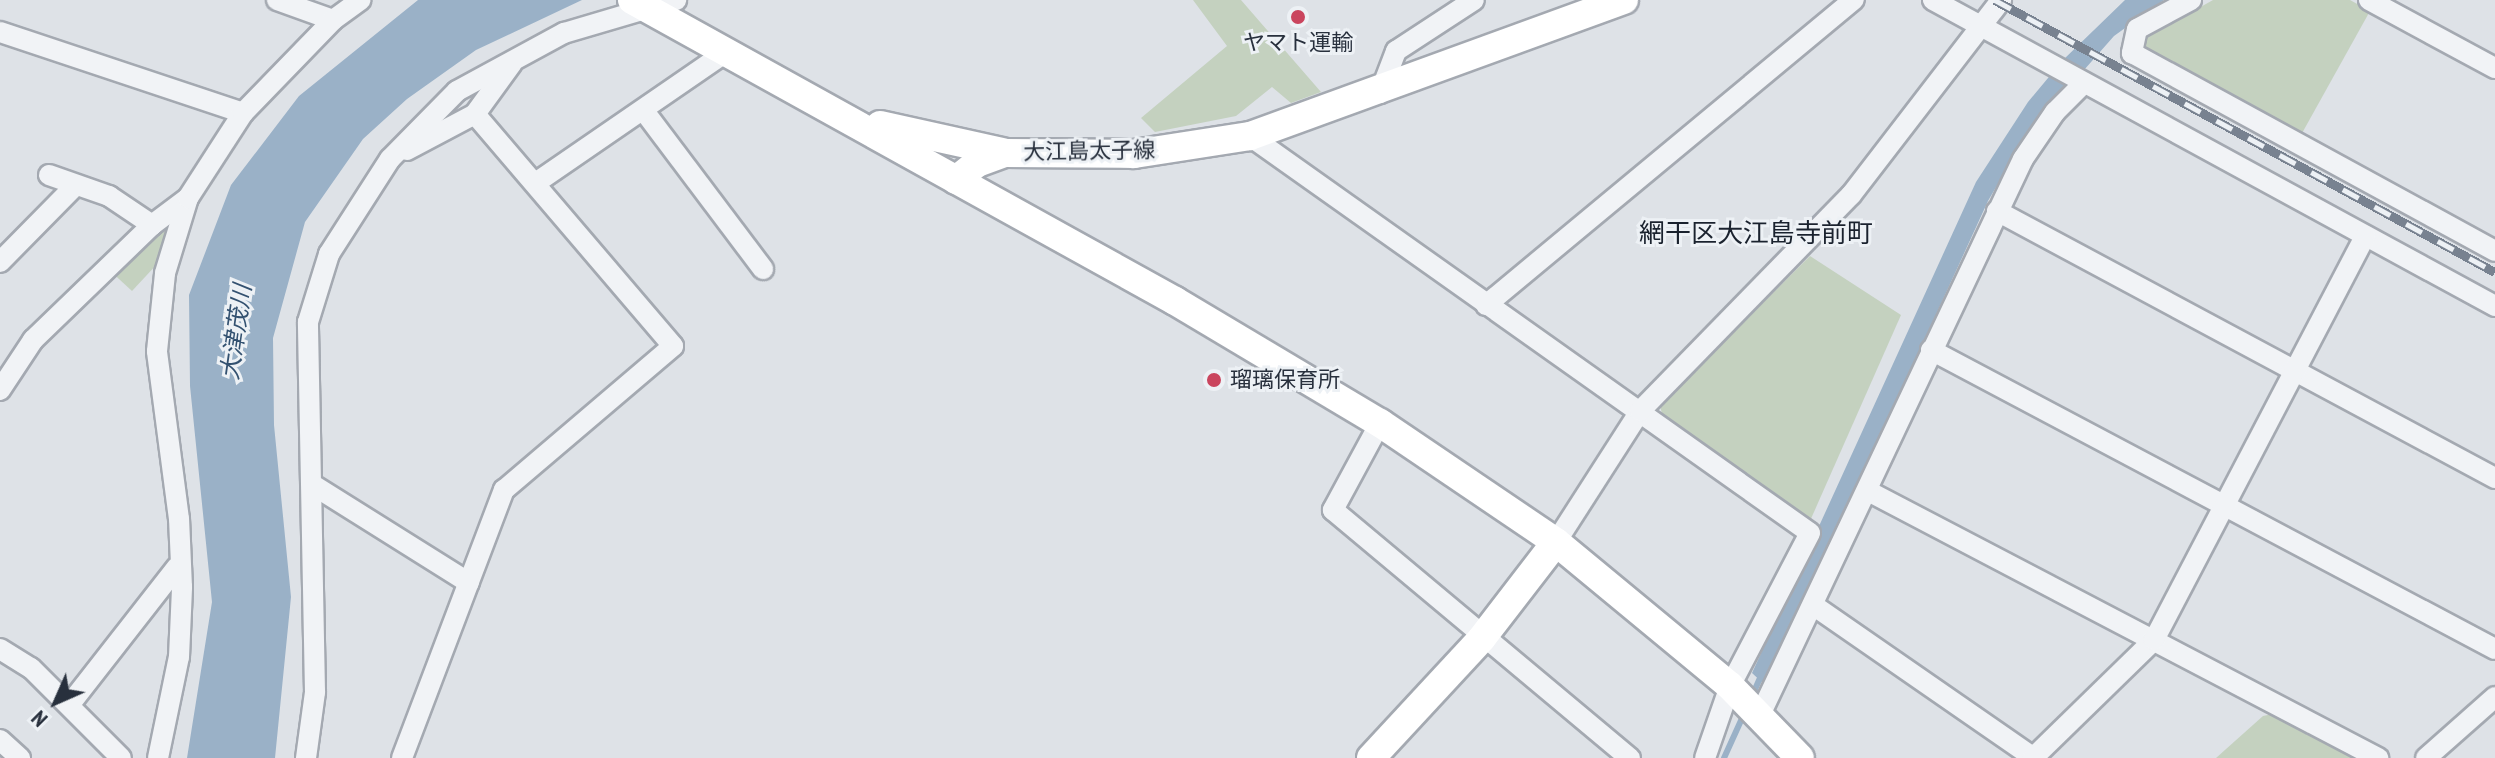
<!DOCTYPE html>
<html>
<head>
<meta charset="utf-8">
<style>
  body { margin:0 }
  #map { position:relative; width:2495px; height:758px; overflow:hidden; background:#dee2e7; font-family:"PT Sans Narrow","Noto Sans JP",sans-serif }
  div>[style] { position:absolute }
  .green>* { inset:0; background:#c4d1bf }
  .water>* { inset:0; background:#9ab1c7 }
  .stream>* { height:6px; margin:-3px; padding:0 3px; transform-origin:3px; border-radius:3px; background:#9ab1c7 }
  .roads { filter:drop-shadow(2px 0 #a4a9b1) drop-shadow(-2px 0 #a4a9b1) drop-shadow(0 2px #a4a9b1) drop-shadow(0 -2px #a4a9b1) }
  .street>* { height:20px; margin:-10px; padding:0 10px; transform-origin:10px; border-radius:10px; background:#f1f3f6 }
  .secondary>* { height:28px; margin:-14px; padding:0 14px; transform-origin:14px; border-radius:14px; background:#fff }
  .rail>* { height:9px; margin-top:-4.5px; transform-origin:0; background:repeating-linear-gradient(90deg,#edf1f5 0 18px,#788290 0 36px); box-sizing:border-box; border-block:2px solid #788290 }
  .dots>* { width:22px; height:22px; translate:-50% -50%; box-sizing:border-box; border:4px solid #edf1f5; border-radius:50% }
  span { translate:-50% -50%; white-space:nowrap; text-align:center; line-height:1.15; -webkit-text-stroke:6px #edf1f5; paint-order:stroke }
  .poi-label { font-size:22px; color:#28303d }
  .left { translate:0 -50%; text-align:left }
  .street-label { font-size:22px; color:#28303d }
  .water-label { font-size:24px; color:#335170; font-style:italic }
  .quarter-label { font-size:26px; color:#1a222e }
  .north { position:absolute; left:16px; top:662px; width:80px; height:80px; -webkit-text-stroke:6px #edf1f5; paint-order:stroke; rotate:225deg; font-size:22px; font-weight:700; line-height:32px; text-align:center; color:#28303d }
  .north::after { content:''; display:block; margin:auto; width:28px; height:36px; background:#28303d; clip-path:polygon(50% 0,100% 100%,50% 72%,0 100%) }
</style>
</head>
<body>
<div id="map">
  <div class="green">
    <i style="clip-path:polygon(1193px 0,1241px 0,1321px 92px,1291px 103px,1272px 87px,1236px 116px,1155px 132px,1141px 118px,1227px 46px)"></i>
    <i style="clip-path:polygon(2213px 0,2350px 0,2370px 11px,2301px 135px,2145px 51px,2146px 38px)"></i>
    <i style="clip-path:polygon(188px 198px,173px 247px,132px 291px,107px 268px)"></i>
    <i style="clip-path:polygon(1810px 256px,1901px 315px,1810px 521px,1663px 419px,1660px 405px)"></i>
    <i style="clip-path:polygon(2277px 713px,2362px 758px,2216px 758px,2263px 716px)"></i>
  </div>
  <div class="water">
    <i style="clip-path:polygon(418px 0,582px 0,476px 50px,407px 99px,363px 139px,305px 222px,273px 338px,274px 425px,291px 597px,275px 758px,187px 758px,212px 602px,190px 386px,189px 295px,231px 185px,299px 96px)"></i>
    <i style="clip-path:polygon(2125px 0,2164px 0,2114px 36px,2084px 70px,2014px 156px,1988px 201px,1766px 686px,1752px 673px,1976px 182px,2028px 102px,2063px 60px)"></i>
  </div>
  <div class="stream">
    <i style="left:1752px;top:696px;width:24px;rotate:-66deg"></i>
    <i style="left:1724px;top:758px;width:48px;rotate:-65.6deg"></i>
  </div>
  <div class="roads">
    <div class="street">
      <i style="left:277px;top:0;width:59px;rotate:19.7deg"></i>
      <i style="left:1933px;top:0;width:640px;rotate:28.57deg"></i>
      <i style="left:2191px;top:0;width:61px;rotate:151.8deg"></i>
      <i style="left:2137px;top:29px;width:25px;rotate:102deg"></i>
      <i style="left:2132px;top:53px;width:413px;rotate:28.6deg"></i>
      <i style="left:2369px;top:0;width:143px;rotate:28.4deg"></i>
      <i style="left:0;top:32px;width:256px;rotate:18.4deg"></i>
      <i style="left:1380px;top:93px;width:45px;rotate:-69.1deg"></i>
      <i style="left:1396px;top:51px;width:93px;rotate:-33.2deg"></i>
      <i style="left:644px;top:111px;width:198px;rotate:53deg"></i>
      <i style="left:1250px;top:136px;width:686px;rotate:35.33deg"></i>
      <i style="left:1810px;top:533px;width:173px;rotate:117.6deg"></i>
      <i style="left:1730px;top:686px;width:76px;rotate:109.1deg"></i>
      <i style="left:407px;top:150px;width:77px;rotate:-27.9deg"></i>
      <i style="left:475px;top:114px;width:63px;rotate:-54deg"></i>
      <i style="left:49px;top:175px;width:64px;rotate:19.3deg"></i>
      <i style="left:109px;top:196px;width:52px;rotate:34deg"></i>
      <i style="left:537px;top:182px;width:229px;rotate:-34.5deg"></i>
      <i style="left:1997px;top:211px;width:565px;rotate:28.2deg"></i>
      <i style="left:0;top:262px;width:108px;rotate:-45.4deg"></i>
      <i style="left:1486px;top:305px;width:478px;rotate:-39.7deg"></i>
      <i style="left:1931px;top:350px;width:638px;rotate:27.93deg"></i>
      <i style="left:0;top:390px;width:60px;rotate:-56.6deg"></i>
      <i style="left:33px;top:340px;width:165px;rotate:-44deg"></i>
      <i style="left:152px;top:225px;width:45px;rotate:-36.9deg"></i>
      <i style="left:1380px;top:423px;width:99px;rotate:118.4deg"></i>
      <i style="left:1333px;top:510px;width:387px;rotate:39.9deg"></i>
      <i style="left:313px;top:485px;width:184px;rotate:32.1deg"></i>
      <i style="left:1868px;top:491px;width:576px;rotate:27.63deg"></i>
      <i style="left:1556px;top:542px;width:156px;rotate:-57.3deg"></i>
      <i style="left:1640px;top:411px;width:302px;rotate:-45.7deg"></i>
      <i style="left:1851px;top:195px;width:246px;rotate:-52.4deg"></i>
      <i style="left:1813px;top:605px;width:269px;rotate:34.7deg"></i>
      <i style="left:0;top:649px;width:36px;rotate:32deg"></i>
      <i style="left:31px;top:668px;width:127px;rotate:45deg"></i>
      <i style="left:70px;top:704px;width:174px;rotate:-52deg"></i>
      <i style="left:1759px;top:717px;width:617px;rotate:-64.68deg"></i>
      <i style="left:2023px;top:159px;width:57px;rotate:-55.8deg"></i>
      <i style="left:2055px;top:112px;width:41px;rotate:-45deg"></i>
      <i style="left:0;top:740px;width:27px;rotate:42deg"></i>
      <i style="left:158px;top:758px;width:103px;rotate:-78.3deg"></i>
      <i style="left:179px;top:657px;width:70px;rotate:-87.5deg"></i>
      <i style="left:182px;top:587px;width:68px;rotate:-92.5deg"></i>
      <i style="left:179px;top:519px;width:169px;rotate:-97.5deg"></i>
      <i style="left:157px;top:351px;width:78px;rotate:-84.1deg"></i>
      <i style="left:165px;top:273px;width:78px;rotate:-73deg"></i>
      <i style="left:188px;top:198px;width:101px;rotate:-57.1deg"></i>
      <i style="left:243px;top:113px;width:129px;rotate:-45.9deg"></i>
      <i style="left:333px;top:20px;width:34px;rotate:-36deg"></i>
      <i style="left:306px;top:758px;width:67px;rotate:-82.2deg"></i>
      <i style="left:315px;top:692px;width:370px;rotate:-91.1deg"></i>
      <i style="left:308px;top:322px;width:71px;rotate:-72.8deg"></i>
      <i style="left:329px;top:254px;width:113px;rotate:-57.3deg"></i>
      <i style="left:390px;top:159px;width:95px;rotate:-45.4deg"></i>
      <i style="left:457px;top:91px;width:122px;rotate:-28.5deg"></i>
      <i style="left:564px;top:33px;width:117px;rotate:-16.4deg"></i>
      <i style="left:402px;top:758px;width:287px;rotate:-69.2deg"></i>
      <i style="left:504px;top:490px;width:222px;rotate:-40.4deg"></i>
      <i style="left:673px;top:346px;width:305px;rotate:-130.5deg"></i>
      <i style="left:2033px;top:758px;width:169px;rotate:-44.3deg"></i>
      <i style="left:2154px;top:640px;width:456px;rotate:-62.4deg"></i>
      <i style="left:2426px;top:758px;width:92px;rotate:-41.5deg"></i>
    </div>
    <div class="secondary">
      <i style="left:632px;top:0;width:621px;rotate:29deg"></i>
      <i style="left:1175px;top:301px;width:239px;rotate:30.8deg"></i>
      <i style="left:1380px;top:423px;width:212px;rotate:34.1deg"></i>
      <i style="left:1556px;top:542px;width:226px;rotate:39.6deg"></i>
      <i style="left:1730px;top:686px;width:100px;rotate:45.8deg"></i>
      <i style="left:880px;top:125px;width:126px;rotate:12.4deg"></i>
      <i style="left:956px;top:180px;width:27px;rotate:-39deg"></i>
      <i style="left:977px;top:163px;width:29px;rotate:-20deg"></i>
      <i style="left:1004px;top:153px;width:130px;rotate:0.4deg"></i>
      <i style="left:1134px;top:154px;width:117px;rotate:-8.8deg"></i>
      <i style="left:1250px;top:136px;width:398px;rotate:-20deg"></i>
      <i style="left:1371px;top:758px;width:163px;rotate:-47.2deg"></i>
      <i style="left:1482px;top:638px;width:121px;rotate:-52.4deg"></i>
    </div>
  </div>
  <div class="rail">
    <i style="left:1995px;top:0;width:569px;rotate:28.55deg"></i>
  </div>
  <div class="dots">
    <i style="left:1298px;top:17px;background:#ca455e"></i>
    <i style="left:1214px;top:380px;background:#ca455e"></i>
  </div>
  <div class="poi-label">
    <span style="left:1298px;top:43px">ヤマト運輸</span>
    <span class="left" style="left:1230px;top:380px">瑠璃保育所</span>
  </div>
  <div class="street-label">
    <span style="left:1089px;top:151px;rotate:-1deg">大江島太子線</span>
  </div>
  <div class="water-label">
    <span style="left:236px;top:332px;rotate:-82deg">大津茂川</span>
  </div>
  <div class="quarter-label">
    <span style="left:1756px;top:233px">網干区大江島寺前町</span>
  </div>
  <div class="north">N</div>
</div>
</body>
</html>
